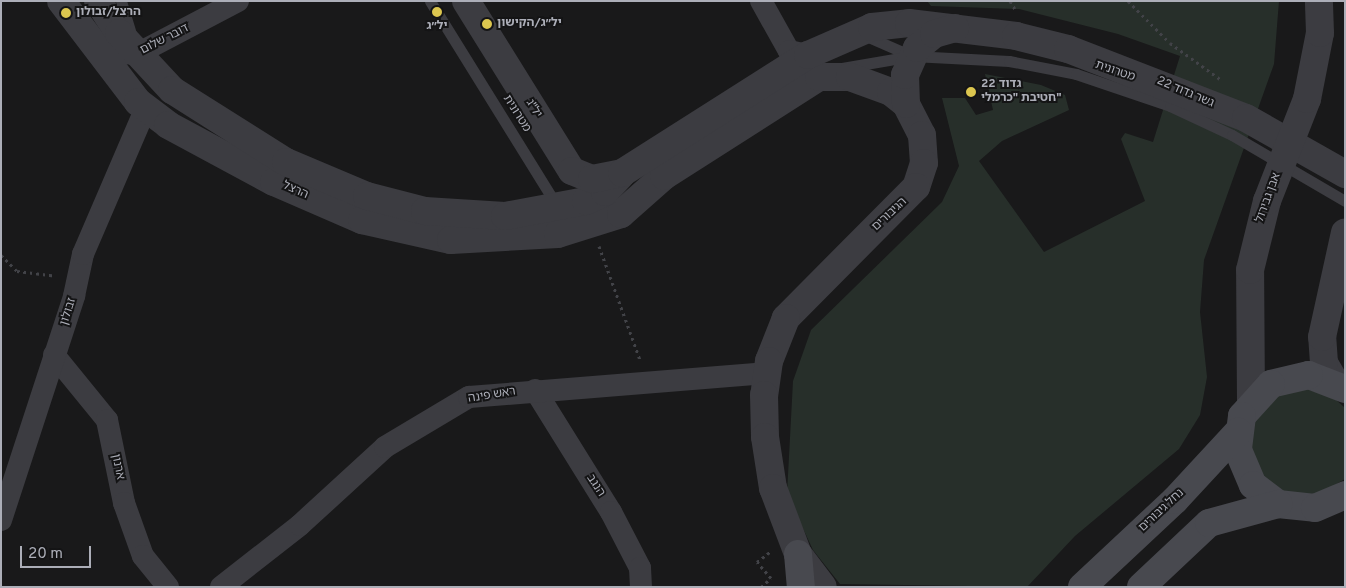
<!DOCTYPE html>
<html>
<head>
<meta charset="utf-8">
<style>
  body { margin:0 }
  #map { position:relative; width:1346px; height:588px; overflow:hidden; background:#19191a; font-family:Overpass,"Noto Sans Hebrew",sans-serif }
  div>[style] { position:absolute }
  .green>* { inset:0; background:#272f2a }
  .path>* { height:3px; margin-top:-1.5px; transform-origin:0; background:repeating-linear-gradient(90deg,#424348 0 2.5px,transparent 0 6.5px) }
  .service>* { height:11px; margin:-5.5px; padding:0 5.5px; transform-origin:5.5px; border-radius:5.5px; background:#3c3c41 }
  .minor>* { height:22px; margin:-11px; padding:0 11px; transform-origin:11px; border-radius:11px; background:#3c3c41 }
  .tertiary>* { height:28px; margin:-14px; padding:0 14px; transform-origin:14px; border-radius:14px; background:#3c3c41 }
  .secondary>* { height:28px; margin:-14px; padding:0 14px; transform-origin:14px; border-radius:14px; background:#48494f }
  .dots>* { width:14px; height:14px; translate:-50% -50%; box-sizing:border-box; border:2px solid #141415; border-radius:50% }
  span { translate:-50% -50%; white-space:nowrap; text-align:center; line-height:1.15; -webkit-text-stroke:4px #141415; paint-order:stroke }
  .poi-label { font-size:12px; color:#acaeb8; font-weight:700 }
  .left { translate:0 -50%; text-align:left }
  .street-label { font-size:12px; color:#acaeb8 }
  .frame { position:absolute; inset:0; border:2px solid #acaeb8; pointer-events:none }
  .scale { position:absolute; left:20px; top:546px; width:71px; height:22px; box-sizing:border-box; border:2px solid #acaeb8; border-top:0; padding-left:6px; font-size:15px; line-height:18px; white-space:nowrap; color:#acaeb8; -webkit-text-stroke:4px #141415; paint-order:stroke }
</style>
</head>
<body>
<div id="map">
  <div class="green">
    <i style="clip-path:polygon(927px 1px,1279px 1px,1274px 64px,1204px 260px,1200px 312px,1207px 377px,1200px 415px,1179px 449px,1075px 536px,1027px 587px,840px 584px,813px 550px,787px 494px,793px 381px,811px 330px,942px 202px,959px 166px,942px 98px,965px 98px,976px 115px,993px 110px,985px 74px,1041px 85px,1065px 95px,1069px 110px,1002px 141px,979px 161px,1044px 252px,1145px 201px,1121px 139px,1125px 133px,1153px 142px,1180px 56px,1118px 34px,1019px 9px,931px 6px)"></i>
    <i style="clip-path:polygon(1306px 389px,1333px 397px,1345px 408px,1345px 479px,1314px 497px,1275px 490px,1252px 463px,1251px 428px,1263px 407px,1282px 393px)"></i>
  </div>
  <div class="path">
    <i style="left:1010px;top:1px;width:9px;rotate:58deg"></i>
    <i style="left:1128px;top:1px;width:59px;rotate:45deg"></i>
    <i style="left:1170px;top:43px;width:62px;rotate:35.8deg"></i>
    <i style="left:599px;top:246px;width:121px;rotate:70.2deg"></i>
    <i style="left:1px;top:255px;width:23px;rotate:45deg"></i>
    <i style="left:17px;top:271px;width:39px;rotate:7deg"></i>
    <i style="left:761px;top:587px;width:13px;rotate:-42deg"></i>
    <i style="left:771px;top:578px;width:21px;rotate:-131deg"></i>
    <i style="left:757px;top:562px;width:18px;rotate:-38deg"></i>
  </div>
  <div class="service">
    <i style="left:121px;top:1px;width:34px;rotate:73deg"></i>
    <i style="left:430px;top:1px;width:241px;rotate:58.2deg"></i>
    <i style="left:866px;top:36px;width:50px;rotate:23.5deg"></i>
    <i style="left:842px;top:68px;width:71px;rotate:-9.7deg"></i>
    <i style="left:912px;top:56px;width:97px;rotate:3deg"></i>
    <i style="left:1009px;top:61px;width:68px;rotate:11deg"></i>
    <i style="left:1076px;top:74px;width:99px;rotate:18.8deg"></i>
    <i style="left:1170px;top:106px;width:68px;rotate:25.1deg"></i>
    <i style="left:1232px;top:135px;width:131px;rotate:30.3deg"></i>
  </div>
  <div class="minor">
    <i style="left:761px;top:1px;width:57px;rotate:60.8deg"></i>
    <i style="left:789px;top:51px;width:19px;rotate:12deg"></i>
    <i style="left:122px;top:53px;width:15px;rotate:4deg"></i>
    <i style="left:137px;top:54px;width:114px;rotate:-27.7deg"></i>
    <i style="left:54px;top:355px;width:84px;rotate:50.8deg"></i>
    <i style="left:107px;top:420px;width:85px;rotate:78.4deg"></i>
    <i style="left:124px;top:503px;width:56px;rotate:70.3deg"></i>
    <i style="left:143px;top:556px;width:40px;rotate:51deg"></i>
    <i style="left:535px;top:390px;width:144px;rotate:58.1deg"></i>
    <i style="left:611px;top:512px;width:63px;rotate:62.6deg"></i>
    <i style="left:640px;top:568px;width:19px;rotate:87deg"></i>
    <i style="left:1px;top:520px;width:236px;rotate:-71.9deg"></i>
    <i style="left:74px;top:296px;width:43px;rotate:-77.9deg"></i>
    <i style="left:83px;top:254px;width:159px;rotate:-66.7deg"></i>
    <i style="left:221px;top:587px;width:100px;rotate:-38.1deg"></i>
    <i style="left:300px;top:525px;width:115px;rotate:-42.5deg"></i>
    <i style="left:385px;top:447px;width:98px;rotate:-30.8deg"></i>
    <i style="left:469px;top:397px;width:300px;rotate:-4.6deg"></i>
  </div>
  <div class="tertiary">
    <i style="left:61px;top:1px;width:127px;rotate:52.7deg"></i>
    <i style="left:138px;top:102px;width:38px;rotate:37deg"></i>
    <i style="left:168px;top:125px;width:120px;rotate:28.3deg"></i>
    <i style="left:274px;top:182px;width:96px;rotate:23.4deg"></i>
    <i style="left:362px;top:220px;width:91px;rotate:12.7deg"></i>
    <i style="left:451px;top:240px;width:107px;rotate:-3.2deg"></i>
    <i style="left:558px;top:234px;width:66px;rotate:-17.6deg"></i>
    <i style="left:621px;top:214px;width:57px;rotate:-41.5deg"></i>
    <i style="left:664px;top:176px;width:184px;rotate:-32.6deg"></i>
    <i style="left:819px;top:77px;width:31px"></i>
    <i style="left:850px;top:77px;width:44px;rotate:20.1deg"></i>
    <i style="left:891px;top:92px;width:19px;rotate:39deg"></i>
    <i style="left:906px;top:104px;width:35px;rotate:63deg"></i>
    <i style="left:922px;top:135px;width:28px;rotate:86deg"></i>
    <i style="left:924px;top:163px;width:25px;rotate:108deg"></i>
    <i style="left:916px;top:187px;width:185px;rotate:134.8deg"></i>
    <i style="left:786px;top:318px;width:46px;rotate:111.6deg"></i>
    <i style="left:769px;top:361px;width:34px;rotate:98deg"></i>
    <i style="left:764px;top:395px;width:42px;rotate:88.6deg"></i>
    <i style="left:765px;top:437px;width:52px;rotate:81.1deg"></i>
    <i style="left:773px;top:488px;width:71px;rotate:69.3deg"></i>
    <i style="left:798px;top:554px;width:41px;rotate:52.9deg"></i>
    <i style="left:98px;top:1px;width:38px;rotate:57deg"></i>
    <i style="left:119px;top:33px;width:78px;rotate:47.1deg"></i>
    <i style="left:172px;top:90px;width:135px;rotate:32.3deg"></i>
    <i style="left:286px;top:162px;width:88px;rotate:22.8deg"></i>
    <i style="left:367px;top:196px;width:60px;rotate:14.5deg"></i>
    <i style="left:425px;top:211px;width:80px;rotate:3.6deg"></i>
    <i style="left:505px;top:216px;width:82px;rotate:-10.5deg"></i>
    <i style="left:586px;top:201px;width:21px;rotate:-25deg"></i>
    <i style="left:605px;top:192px;width:22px;rotate:-47deg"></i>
    <i style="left:466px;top:1px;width:200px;rotate:58.1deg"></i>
    <i style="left:572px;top:171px;width:22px;rotate:22deg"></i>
    <i style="left:592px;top:179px;width:31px;rotate:-11deg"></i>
    <i style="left:622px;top:173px;width:220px;rotate:-32.4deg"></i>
    <i style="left:808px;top:55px;width:70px;rotate:-23.6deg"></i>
    <i style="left:872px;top:27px;width:37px;rotate:-6deg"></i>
    <i style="left:909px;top:23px;width:108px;rotate:6.9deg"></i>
    <i style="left:1016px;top:36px;width:54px;rotate:14deg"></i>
    <i style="left:1068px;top:49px;width:191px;rotate:21.2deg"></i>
    <i style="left:1246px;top:118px;width:114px;rotate:29.5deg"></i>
    <i style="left:906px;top:104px;width:29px;rotate:-92deg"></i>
    <i style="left:905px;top:75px;width:30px;rotate:-66deg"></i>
    <i style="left:917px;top:48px;width:22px;rotate:-39deg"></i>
    <i style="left:934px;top:34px;width:22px;rotate:-16deg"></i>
    <i style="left:1335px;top:382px;width:22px;rotate:-120deg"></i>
    <i style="left:1324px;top:363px;width:26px;rotate:-94deg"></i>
    <i style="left:1322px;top:337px;width:107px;rotate:-77.6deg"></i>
    <i style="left:1251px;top:401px;width:131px;rotate:-90.4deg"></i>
    <i style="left:1250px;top:270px;width:71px;rotate:-76.2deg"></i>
    <i style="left:1267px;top:201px;width:110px;rotate:-68.6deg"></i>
    <i style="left:1307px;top:99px;width:67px;rotate:-78.9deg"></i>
    <i style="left:1320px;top:33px;width:32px;rotate:-92deg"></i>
  </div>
  <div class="secondary">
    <i style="left:1345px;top:389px;width:39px;rotate:-159deg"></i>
    <i style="left:1309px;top:375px;width:39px;rotate:167deg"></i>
    <i style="left:1271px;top:384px;width:43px;rotate:132.2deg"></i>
    <i style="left:1242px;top:416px;width:34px;rotate:97deg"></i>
    <i style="left:1238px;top:450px;width:38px;rotate:67deg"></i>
    <i style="left:1253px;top:485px;width:31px;rotate:37deg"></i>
    <i style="left:1278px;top:504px;width:37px;rotate:6deg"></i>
    <i style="left:1315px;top:508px;width:33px;rotate:-23deg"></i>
    <i style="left:798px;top:554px;width:33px;rotate:85deg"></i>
    <i style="left:1082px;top:587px;width:127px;rotate:-43.1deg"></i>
    <i style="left:1175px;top:500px;width:93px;rotate:-47.2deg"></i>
    <i style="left:1141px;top:587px;width:93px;rotate:-43.3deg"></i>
    <i style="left:1209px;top:523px;width:72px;rotate:-15.4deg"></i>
  </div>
  <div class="dots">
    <i style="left:437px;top:12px;background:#dcc64f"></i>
    <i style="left:66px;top:13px;background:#dcc64f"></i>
    <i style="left:487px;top:24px;background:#dcc64f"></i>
    <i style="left:971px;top:92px;background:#dcc64f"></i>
  </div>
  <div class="poi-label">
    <span class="left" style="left:76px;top:13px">הרצל/זבולון</span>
    <span class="left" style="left:497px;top:24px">יל״ג/הקישון</span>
    <span style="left:437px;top:27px">יל״ג</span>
    <span class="left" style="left:981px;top:92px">גדוד 22<br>חטיבת "כרמלי"</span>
  </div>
  <div class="street-label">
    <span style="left:165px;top:40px;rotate:-27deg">דובר שלום</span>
    <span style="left:1115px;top:72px;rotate:19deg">מטרונית</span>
    <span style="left:1185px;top:93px;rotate:23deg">גשר גדוד 22</span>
    <span style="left:533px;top:109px;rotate:58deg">יל"ג</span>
    <span style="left:516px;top:114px;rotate:58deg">מטרונית</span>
    <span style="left:295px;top:191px;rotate:24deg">הרצל</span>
    <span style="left:1269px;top:198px;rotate:-70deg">אבן גבירול</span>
    <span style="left:890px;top:215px;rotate:-43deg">הגיבורים</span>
    <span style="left:69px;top:312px;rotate:-72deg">זבולון</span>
    <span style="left:492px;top:396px;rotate:-9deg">ראש פינה</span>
    <span style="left:117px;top:467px;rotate:78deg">ארנון</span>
    <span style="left:595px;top:486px;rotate:57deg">הנגב</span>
    <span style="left:1162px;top:511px;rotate:-43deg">נחל גיבורים</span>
  </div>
  <div class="frame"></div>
  <div class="scale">20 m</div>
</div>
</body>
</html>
